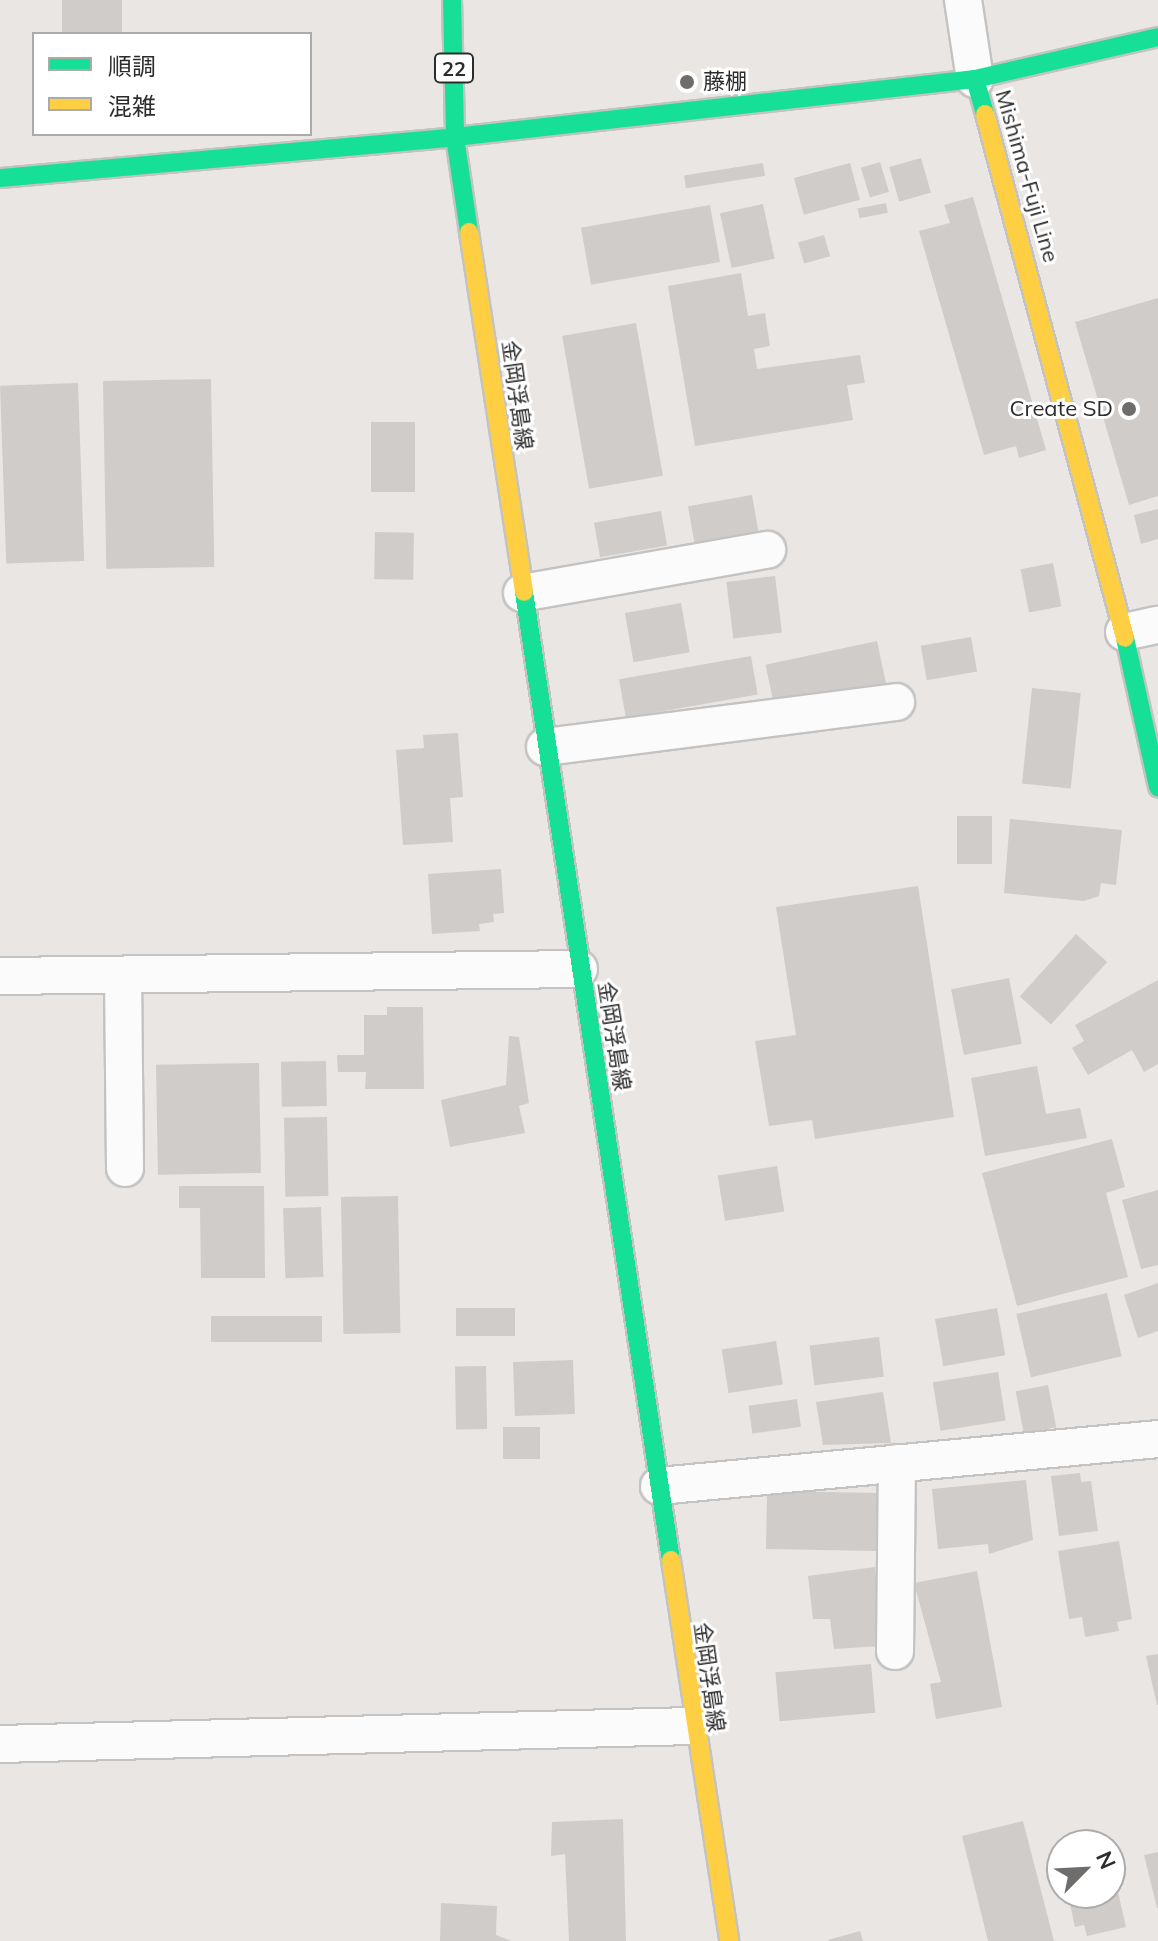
<!DOCTYPE html>
<html>
<head>
<meta charset="utf-8">
<style>
  body { margin:0 }
  #map { position:relative; width:1158px; height:1941px; overflow:hidden; background:#eae6e3; font-family:Mulish,"Noto Sans JP",sans-serif }
  div>[style] { position:absolute }
  .building>* { inset:0; background:#cfccca; transform-origin:0 0 }
  .roads { filter:drop-shadow(2px 0 #c4c3c3) drop-shadow(-2px 0 #c4c3c3) drop-shadow(0 2px #c4c3c3) drop-shadow(0 -2px #c4c3c3) }
  .street>* { height:36px; margin:-18px; padding:0 18px; transform-origin:18px; border-radius:18px; background:#fcfbfb }
  .fast>* { height:18px; margin:-9px; padding:0 9px; transform-origin:9px; border-radius:9px; background:#16e098 }
  .slow>* { height:18px; margin:-9px; padding:0 9px; transform-origin:9px; border-radius:9px; background:#ffcf43 }
  .dots>* { width:22px; height:22px; translate:-50% -50%; box-sizing:border-box; border:4px solid #fff; border-radius:50% }
  span { translate:-50% -50%; white-space:nowrap; text-align:center; line-height:1.15; -webkit-text-stroke:6px #fff; paint-order:stroke }
  .shield-label span { padding:2px 6px; background:#fff; border:2px solid; border-radius:6px; -webkit-text-stroke-width:0 }
  .shield-label { font-size:20px; color:#2c2c2c; font-weight:700 }
  .poi-label { font-size:22px; color:#2c2c2c }
  .left { translate:0 -50%; text-align:left }
  .right { translate:-100% -50%; text-align:right }
  .street-label { font-size:22px; color:#2c2c2c }
  .legend { position:absolute; left:32px; top:32px; width:280px; height:104px; box-sizing:border-box; background:#fff; border:2px solid #ababab; margin:0; padding:10px 14px; list-style:none; font-size:24px; color:#2c2c2c }
  .legend li { display:flex; align-items:center; gap:16px; height:40px }
  .legend b { width:40px; border:2px solid #ababab }
  .north { position:absolute; left:1046px; top:1829px; width:80px; height:80px; box-sizing:border-box; background:#fff; border:2px solid #ababab; border-radius:50%; rotate:66deg; font-size:22px; font-weight:700; line-height:32px; text-align:center; color:#2c2c2c }
  .north::after { content:''; display:block; margin:auto; width:28px; height:36px; background:#6e6d6c; clip-path:polygon(50% 0,100% 100%,50% 72%,0 100%) }
</style>
</head>
<body>
<div id="map">
  <div class="building">
    <i style="left:62px;top:0;width:60px;height:34px"></i>
    <i style="left:921px;top:158px;width:36px;height:33px;rotate:74deg"></i>
    <i style="left:880px;top:162px;width:31px;height:20px;rotate:73deg"></i>
    <i style="left:763px;top:163px;width:13px;height:80px;rotate:81deg"></i>
    <i style="left:850px;top:163px;width:38px;height:58px;rotate:75deg"></i>
    <i style="clip-path:polygon(973px 197px,1046px 450px,1019px 458px,1016px 446px,984px 455px,919px 231px,950px 223px,944px 205px)"></i>
    <i style="left:886px;top:203px;width:10px;height:29px;rotate:79deg"></i>
    <i style="left:763px;top:204px;width:56px;height:44px;rotate:78deg"></i>
    <i style="left:710px;top:205px;width:58px;height:131px;rotate:80deg"></i>
    <i style="left:824px;top:235px;width:22px;height:27px;rotate:74deg"></i>
    <i style="clip-path:polygon(741px 273px,748px 316px,765px 313px,770px 346px,754px 349px,757px 369px,860px 355px,865px 383px,847px 385px,853px 420px,695px 446px,668px 286px)"></i>
    <i style="clip-path:polygon(1158px 298px,1158px 496px,1129px 505px,1075px 322px)"></i>
    <i style="left:636px;top:323px;width:155px;height:75px;rotate:80deg"></i>
    <i style="left:211px;top:379px;width:188px;height:108px;rotate:89deg"></i>
    <i style="left:78px;top:383px;width:178px;height:78px;rotate:88deg"></i>
    <i style="left:371px;top:422px;width:44px;height:70px"></i>
    <i style="left:752px;top:495px;width:42px;height:65px;rotate:80deg"></i>
    <i style="clip-path:polygon(1158px 509px,1158px 539px,1141px 544px,1134px 515px)"></i>
    <i style="left:661px;top:511px;width:35px;height:68px;rotate:80deg"></i>
    <i style="left:375px;top:532px;width:39px;height:47px;rotate:1deg"></i>
    <i style="left:1053px;top:563px;width:44px;height:33px;rotate:79deg"></i>
    <i style="left:775px;top:576px;width:57px;height:49px;rotate:83deg"></i>
    <i style="left:681px;top:603px;width:50px;height:57px;rotate:80deg"></i>
    <i style="left:971px;top:637px;width:35px;height:51px;rotate:80deg"></i>
    <i style="left:877px;top:641px;width:43px;height:114px;rotate:78deg"></i>
    <i style="left:751px;top:656px;width:39px;height:134px;rotate:80deg"></i>
    <i style="left:1032px;top:688px;width:49px;height:96px;rotate:6deg"></i>
    <i style="clip-path:polygon(458px 733px,463px 797px,450px 798px,453px 842px,403px 845px,396px 750px,424px 748px,423px 735px)"></i>
    <i style="left:957px;top:816px;width:35px;height:48px"></i>
    <i style="clip-path:polygon(1010px 819px,1122px 830px,1116px 885px,1101px 883px,1099px 896px,1084px 901px,1004px 893px)"></i>
    <i style="clip-path:polygon(501px 869px,504px 913px,493px 914px,494px 922px,479px 924px,480px 931px,432px 934px,428px 874px)"></i>
    <i style="clip-path:polygon(918px 886px,954px 1117px,815px 1139px,812px 1120px,769px 1126px,755px 1041px,796px 1035px,776px 907px)"></i>
    <i style="left:1076px;top:934px;width:42px;height:84px;rotate:42deg"></i>
    <i style="left:1009px;top:978px;width:67px;height:59px;rotate:79deg"></i>
    <i style="clip-path:polygon(1158px 980px,1158px 1064px,1144px 1072px,1132px 1050px,1088px 1075px,1072px 1048px,1084px 1041px,1075px 1025px)"></i>
    <i style="clip-path:polygon(387px 1007px,423px 1007px,424px 1089px,365px 1089px,366px 1072px,338px 1072px,337px 1055px,364px 1055px,364px 1015px,387px 1015px)"></i>
    <i style="clip-path:polygon(509px 1036px,519px 1037px,529px 1103px,519px 1106px,525px 1133px,450px 1147px,441px 1100px,506px 1085px)"></i>
    <i style="left:326px;top:1061px;width:45px;height:45px;rotate:89deg"></i>
    <i style="left:259px;top:1063px;width:110px;height:103px;rotate:89deg"></i>
    <i style="clip-path:polygon(1037px 1066px,1046px 1114px,1080px 1108px,1087px 1138px,985px 1156px,971px 1078px)"></i>
    <i style="left:327px;top:1117px;width:79px;height:43px;rotate:89deg"></i>
    <i style="clip-path:polygon(1112px 1139px,1125px 1187px,1106px 1193px,1128px 1277px,1017px 1306px,982px 1173px)"></i>
    <i style="left:777px;top:1166px;width:46px;height:60px;rotate:81deg"></i>
    <i style="clip-path:polygon(179px 1186px,264px 1186px,265px 1278px,201px 1278px,200px 1208px,179px 1208px)"></i>
    <i style="clip-path:polygon(1158px 1190px,1158px 1265px,1141px 1269px,1122px 1200px)"></i>
    <i style="left:398px;top:1196px;width:137px;height:57px;rotate:89deg"></i>
    <i style="left:321px;top:1207px;width:70px;height:38px;rotate:88deg"></i>
    <i style="clip-path:polygon(1158px 1283px,1158px 1331px,1138px 1338px,1124px 1295px)"></i>
    <i style="left:1107px;top:1293px;width:65px;height:93px;rotate:77deg"></i>
    <i style="left:456px;top:1308px;width:59px;height:28px"></i>
    <i style="left:997px;top:1308px;width:48px;height:63px;rotate:80deg"></i>
    <i style="left:322px;top:1316px;width:26px;height:111px;rotate:90deg"></i>
    <i style="left:879px;top:1337px;width:40px;height:70px;rotate:83deg"></i>
    <i style="left:776px;top:1341px;width:44px;height:55px;rotate:81deg"></i>
    <i style="left:573px;top:1360px;width:54px;height:60px;rotate:88deg"></i>
    <i style="left:486px;top:1366px;width:63px;height:31px;rotate:89deg"></i>
    <i style="left:998px;top:1372px;width:49px;height:66px;rotate:81deg"></i>
    <i style="left:1048px;top:1385px;width:43px;height:33px;rotate:79deg"></i>
    <i style="clip-path:polygon(883px 1392px,891px 1443px,823px 1445px,816px 1402px)"></i>
    <i style="left:797px;top:1399px;width:28px;height:49px;rotate:82deg"></i>
    <i style="left:540px;top:1427px;width:32px;height:37px;rotate:90deg"></i>
    <i style="clip-path:polygon(1080px 1473px,1081px 1482px,1091px 1481px,1098px 1531px,1059px 1536px,1051px 1476px)"></i>
    <i style="clip-path:polygon(1026px 1480px,1033px 1540px,989px 1554px,988px 1544px,938px 1549px,932px 1489px)"></i>
    <i style="left:877px;top:1493px;width:58px;height:110px;rotate:91deg"></i>
    <i style="clip-path:polygon(1119px 1541px,1132px 1619px,1117px 1622px,1119px 1631px,1085px 1637px,1082px 1617px,1069px 1619px,1058px 1551px)"></i>
    <i style="clip-path:polygon(875px 1567px,881px 1646px,834px 1649px,830px 1619px,813px 1619px,808px 1576px)"></i>
    <i style="clip-path:polygon(977px 1571px,1002px 1707px,936px 1719px,930px 1684px,941px 1682px,914px 1583px)"></i>
    <i style="clip-path:polygon(1158px 1654px,1158px 1705px,1157px 1705px,1146px 1656px)"></i>
    <i style="left:871px;top:1664px;width:49px;height:96px;rotate:85deg"></i>
    <i style="clip-path:polygon(623px 1819px,626px 1941px,569px 1941px,565px 1854px,551px 1856px,552px 1822px)"></i>
    <i style="clip-path:polygon(1023px 1821px,1054px 1941px,988px 1941px,962px 1836px)"></i>
    <i style="clip-path:polygon(1158px 1852px,1158px 1908px,1157px 1908px,1144px 1855px)"></i>
    <i style="clip-path:polygon(1118px 1892px,1126px 1927px,1087px 1936px,1084px 1925px,1075px 1927px,1070px 1904px)"></i>
    <i style="clip-path:polygon(441px 1903px,497px 1906px,496px 1935px,511px 1941px,440px 1941px)"></i>
    <i style="clip-path:polygon(860px 1931px,863px 1941px,829px 1941px,828px 1940px)"></i>
  </div>
  <div class="roads">
    <div class="street">
      <i style="left:963px;top:0;width:80px;rotate:81.4deg"></i>
      <i style="left:522px;top:593px;width:249px;rotate:-10deg"></i>
      <i style="left:1124px;top:632px;width:35px;rotate:-12deg"></i>
      <i style="left:545px;top:747px;width:354px;rotate:-7.3deg"></i>
      <i style="left:123px;top:975px;width:193px;rotate:89.4deg"></i>
      <i style="left:0;top:976px;width:579px;rotate:-0.69deg"></i>
      <i style="left:659px;top:1486px;width:501px;rotate:-5.38deg"></i>
      <i style="left:895px;top:1651px;width:188px;rotate:-89.4deg"></i>
      <i style="left:0;top:1744px;width:691px;rotate:-1.49deg"></i>
    </div>
    <div class="fast">
      <i style="left:452px;top:0;width:137px;rotate:88.7deg"></i>
      <i style="left:455px;top:137px;width:523px;rotate:-6.36deg"></i>
      <i style="left:975px;top:79px;width:36px;rotate:74deg"></i>
      <i style="left:975px;top:79px;width:188px;rotate:-12.9deg"></i>
      <i style="left:0;top:178px;width:457px;rotate:-5.1deg"></i>
      <i style="left:455px;top:137px;width:96px;rotate:81.6deg"></i>
      <i style="left:524px;top:592px;width:979px;rotate:81.37deg"></i>
      <i style="left:1125px;top:638px;width:153px;rotate:77.5deg"></i>
    </div>
    <div class="slow">
      <i style="left:985px;top:114px;width:542px;rotate:75.04deg"></i>
      <i style="left:469px;top:232px;width:364px;rotate:81.3deg"></i>
      <i style="left:671px;top:1560px;width:385px;rotate:81.3deg"></i>
    </div>
  </div>
  <div class="dots">
    <i style="left:687px;top:82px;background:#6e6d6c"></i>
    <i style="left:1129px;top:409px;background:#6e6d6c"></i>
  </div>
  <div class="shield-label">
    <span style="left:454px;top:68px">22</span>
  </div>
  <div class="poi-label">
    <span class="left" style="left:703px;top:82px">藤棚</span>
    <span class="right" style="left:1113px;top:409px">Create SD</span>
  </div>
  <div class="street-label">
    <span style="left:1027px;top:176px;rotate:74deg">Mishima-Fuji Line</span>
    <span style="left:517px;top:395px;rotate:82deg">金岡浮島線</span>
    <span style="left:614px;top:1036px;rotate:81deg">金岡浮島線</span>
    <span style="left:709px;top:1677px;rotate:82deg">金岡浮島線</span>
  </div>
  <ul class="legend">
  <li><b style="height:10px;background:#16e098"></b>順調</li>
  <li><b style="height:10px;background:#ffcf43"></b>混雑</li>
  </ul>
  <div class="north">N</div>
</div>
</body>
</html>
